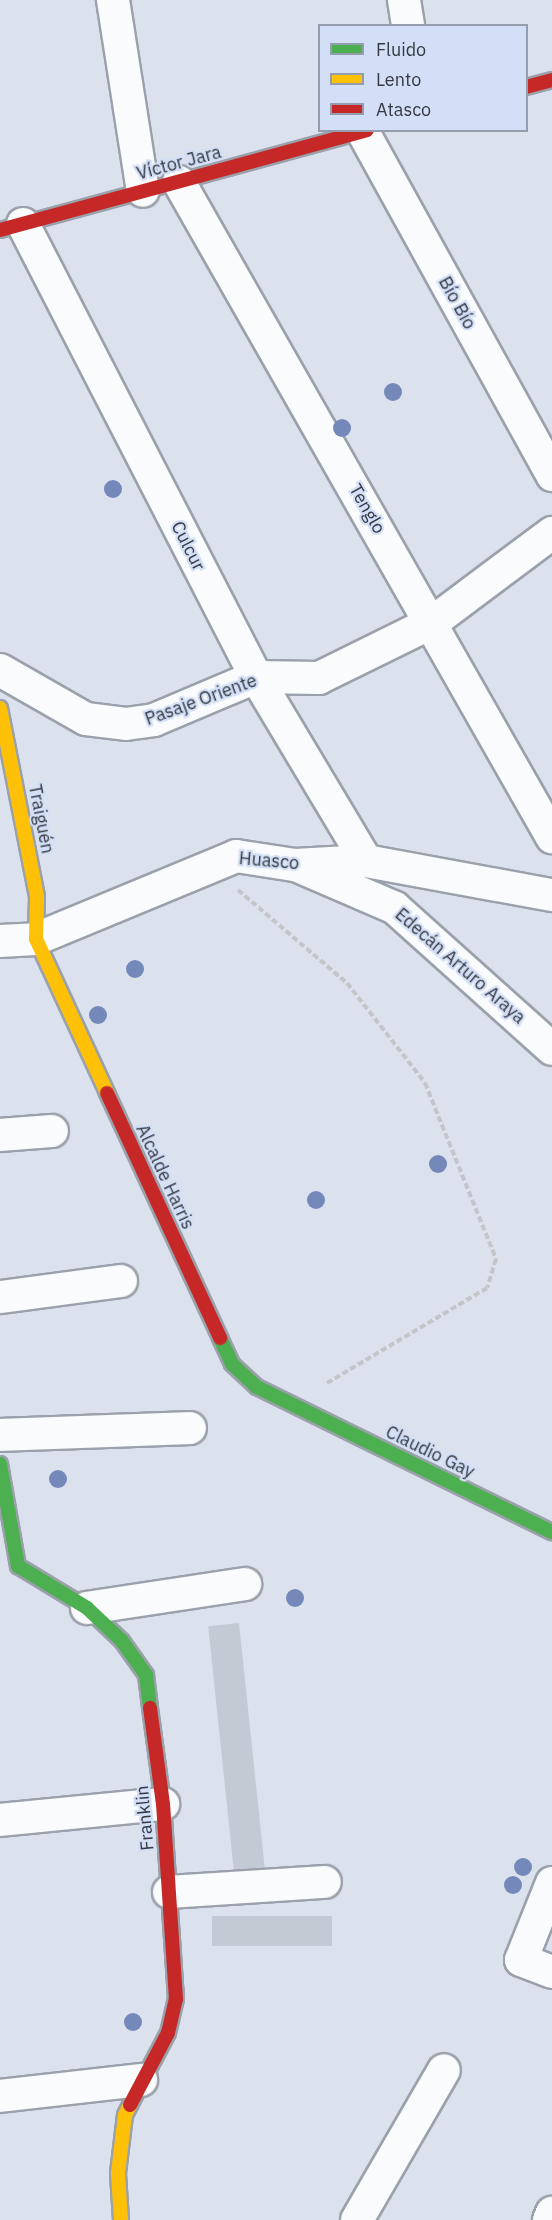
<!DOCTYPE html>
<html>
<head>
<meta charset="utf-8">
<style>
  body { margin:0 }
  #map { position:relative; width:552px; height:2220px; overflow:hidden; background:#dbe2ee; font-family:"IBM Plex Sans",sans-serif }
  div>[style] { position:absolute }
  .building>* { inset:0; background:#c4cad3; transform-origin:0 0 }
  .path>* { height:4px; margin-top:-2px; transform-origin:0; background:repeating-linear-gradient(90deg,#c3c5c9 0 6px,transparent 0 9px) }
  .roads { filter:drop-shadow(2px 0 #9ba1aa) drop-shadow(-2px 0 #9ba1aa) drop-shadow(0 2px #9ba1aa) drop-shadow(0 -2px #9ba1aa) }
  .street>* { height:32px; margin:-16px; padding:0 16px; transform-origin:16px; border-radius:16px; background:#fafbfc }
  .fast>* { height:14px; margin:-7px; padding:0 7px; transform-origin:7px; border-radius:7px; background:#4caf50 }
  .slow>* { height:14px; margin:-7px; padding:0 7px; transform-origin:7px; border-radius:7px; background:#ffc107 }
  .jam>* { height:14px; margin:-7px; padding:0 7px; transform-origin:7px; border-radius:7px; background:#c62828 }
  .trees>* { width:18px; height:18px; margin:-9px; border-radius:50%; background:#7489b9 }
  span { translate:-50% -50%; white-space:nowrap; text-align:center; line-height:1.15; -webkit-text-stroke:4.5px #d3dff6; paint-order:stroke }
  .street-label { font-size:18px; color:#343942 }
  .legend { position:absolute; left:318px; top:24px; width:210px; height:108px; box-sizing:border-box; background:#d3dff6; border:2px solid #939dae; margin:0; padding:8px 10px; list-style:none; font-size:18px; color:#343942 }
  .legend li { display:flex; align-items:center; gap:12px; height:30px }
  .legend b { width:30px; border:2px solid #939dae }
</style>
</head>
<body>
<div id="map">
  <div class="building">
    <i style="left:239px;top:1623px;width:249px;height:31px;rotate:84deg"></i>
    <i style="left:332px;top:1916px;width:30px;height:120px;rotate:90deg"></i>
  </div>
  <div class="path">
    <i style="left:238px;top:890px;width:143px;rotate:40.5deg"></i>
    <i style="left:347px;top:983px;width:127px;rotate:52deg"></i>
    <i style="left:425px;top:1083px;width:190px;rotate:68deg"></i>
    <i style="left:496px;top:1259px;width:30px;rotate:107deg"></i>
    <i style="left:487px;top:1288px;width:186px;rotate:149.3deg"></i>
  </div>
  <div class="roads">
    <div class="street">
      <i style="left:113px;top:0;width:193px;rotate:81.1deg"></i>
      <i style="left:404px;top:0;width:26px;rotate:81deg"></i>
      <i style="left:363px;top:132px;width:392px;rotate:61.1deg"></i>
      <i style="left:179px;top:182px;width:754px;rotate:60.34deg"></i>
      <i style="left:23px;top:224px;width:509px;rotate:62.78deg"></i>
      <i style="left:256px;top:677px;width:214px;rotate:59.1deg"></i>
      <i style="left:0;top:670px;width:99px;rotate:29.7deg"></i>
      <i style="left:86px;top:719px;width:40px;rotate:7.1deg"></i>
      <i style="left:126px;top:724px;width:28px;rotate:-8deg"></i>
      <i style="left:154px;top:720px;width:111px;rotate:-22.9deg"></i>
      <i style="left:256px;top:677px;width:63px;rotate:0.9deg"></i>
      <i style="left:319px;top:678px;width:127px;rotate:-26.2deg"></i>
      <i style="left:433px;top:622px;width:149px;rotate:-36.8deg"></i>
      <i style="left:300px;top:867px;width:103px;rotate:23.3deg"></i>
      <i style="left:395px;top:908px;width:211px;rotate:41.9deg"></i>
      <i style="left:0;top:941px;width:36px;rotate:-3deg"></i>
      <i style="left:36px;top:939px;width:217px;rotate:-22.5deg"></i>
      <i style="left:236px;top:856px;width:60px;rotate:8.7deg"></i>
      <i style="left:295px;top:865px;width:71px;rotate:-3.2deg"></i>
      <i style="left:366px;top:861px;width:189px;rotate:10.4deg"></i>
      <i style="left:0;top:1135px;width:52px;rotate:-4.4deg"></i>
      <i style="left:0;top:1297px;width:122px;rotate:-7.5deg"></i>
      <i style="left:0;top:1435px;width:190px;rotate:-2.1deg"></i>
      <i style="left:87px;top:1608px;width:160px;rotate:-8.6deg"></i>
      <i style="left:0;top:1820px;width:164px;rotate:-5.6deg"></i>
      <i style="left:552px;top:1883px;width:83px;rotate:111.9deg"></i>
      <i style="left:521px;top:1960px;width:33px;rotate:21deg"></i>
      <i style="left:169px;top:1892px;width:156px;rotate:-3.7deg"></i>
      <i style="left:0;top:2096px;width:142px;rotate:-6.5deg"></i>
      <i style="left:357px;top:2220px;width:173px;rotate:-59.9deg"></i>
      <i style="left:549px;top:2220px;width:8px;rotate:-67deg"></i>
    </div>
    <div class="fast">
      <i style="left:220px;top:1338px;width:29px;rotate:65deg"></i>
      <i style="left:232px;top:1364px;width:34px;rotate:43deg"></i>
      <i style="left:257px;top:1387px;width:329px;rotate:26.2deg"></i>
      <i style="left:0;top:1464px;width:104px;rotate:80deg"></i>
      <i style="left:18px;top:1566px;width:81px;rotate:31.3deg"></i>
      <i style="left:87px;top:1608px;width:48px;rotate:43.3deg"></i>
      <i style="left:122px;top:1641px;width:42px;rotate:54.8deg"></i>
      <i style="left:146px;top:1675px;width:33px;rotate:83deg"></i>
    </div>
    <div class="slow">
      <i style="left:0;top:708px;width:193px;rotate:78.9deg"></i>
      <i style="left:37px;top:897px;width:42px;rotate:91.4deg"></i>
      <i style="left:36px;top:939px;width:170px;rotate:65.2deg"></i>
      <i style="left:121px;top:2220px;width:47px;rotate:-93.7deg"></i>
      <i style="left:118px;top:2173px;width:58px;rotate:-83.1deg"></i>
      <i style="left:125px;top:2115px;width:11px;rotate:-63deg"></i>
    </div>
    <div class="jam">
      <i style="left:526px;top:87px;width:27px;rotate:-15deg"></i>
      <i style="left:0;top:230px;width:380px;rotate:-15.2deg"></i>
      <i style="left:107px;top:1093px;width:270px;rotate:65.2deg"></i>
      <i style="left:130px;top:2105px;width:81px;rotate:-62.2deg"></i>
      <i style="left:168px;top:2033px;width:35px;rotate:-77deg"></i>
      <i style="left:176px;top:1999px;width:195px;rotate:-93.8deg"></i>
      <i style="left:163px;top:1804px;width:97px;rotate:-97.7deg"></i>
    </div>
  </div>
  <div class="trees">
    <i style="left:393px;top:392px"></i>
    <i style="left:342px;top:428px"></i>
    <i style="left:113px;top:489px"></i>
    <i style="left:135px;top:969px"></i>
    <i style="left:98px;top:1015px"></i>
    <i style="left:438px;top:1164px"></i>
    <i style="left:316px;top:1200px"></i>
    <i style="left:58px;top:1479px"></i>
    <i style="left:295px;top:1598px"></i>
    <i style="left:523px;top:1867px"></i>
    <i style="left:513px;top:1885px"></i>
    <i style="left:133px;top:2022px"></i>
  </div>
  <div class="street-label">
    <span style="left:179px;top:163px;rotate:-15deg">Víctor Jara</span>
    <span style="left:457px;top:303px;rotate:61deg">Bío Bío</span>
    <span style="left:367px;top:509px;rotate:60deg">Tenglo</span>
    <span style="left:188px;top:546px;rotate:63deg">Culcur</span>
    <span style="left:201px;top:700px;rotate:-20deg">Pasaje Oriente</span>
    <span style="left:41px;top:819px;rotate:79deg">Traiguén</span>
    <span style="left:269px;top:861px;rotate:5deg">Huasco</span>
    <span style="left:460px;top:966px;rotate:41deg">Edecán Arturo Araya</span>
    <span style="left:165px;top:1177px;rotate:65deg">Alcalde Harris</span>
    <span style="left:430px;top:1452px;rotate:26deg">Claudio Gay</span>
    <span style="left:145px;top:1818px;rotate:-95deg">Franklin</span>
  </div>
  <ul class="legend">
  <li><b style="height:8px;background:#4caf50"></b>Fluido</li>
  <li><b style="height:8px;background:#ffc107"></b>Lento</li>
  <li><b style="height:8px;background:#c62828"></b>Atasco</li>
  </ul>
</div>
</body>
</html>
